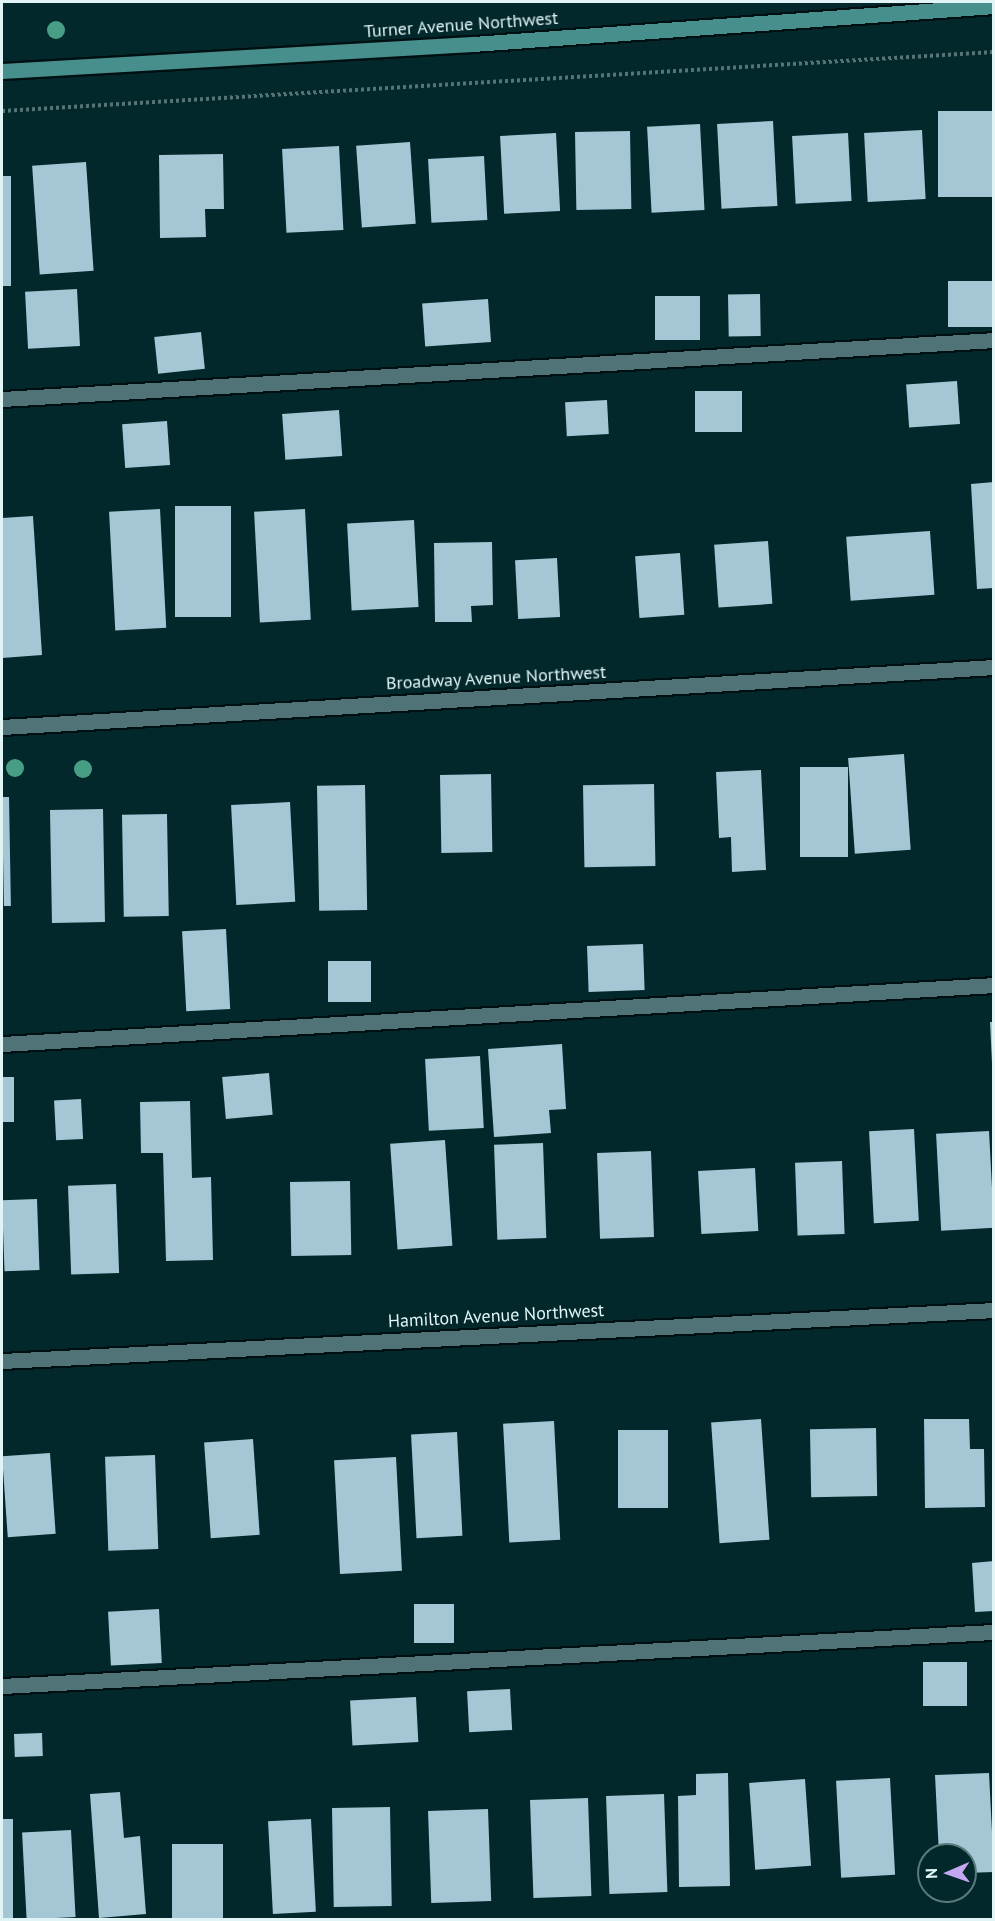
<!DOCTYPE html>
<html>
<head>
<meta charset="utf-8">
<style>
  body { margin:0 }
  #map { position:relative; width:995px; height:1921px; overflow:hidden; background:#02282b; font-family:"PT Sans",sans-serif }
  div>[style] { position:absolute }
  .building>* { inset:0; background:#a5c7d5; transform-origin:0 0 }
  .path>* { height:4px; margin-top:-2px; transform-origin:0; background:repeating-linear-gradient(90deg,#557476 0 3px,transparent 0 6px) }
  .roads { filter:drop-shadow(2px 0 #000f12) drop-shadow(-2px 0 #000f12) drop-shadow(0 2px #000f12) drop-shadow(0 -2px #000f12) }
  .lane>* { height:15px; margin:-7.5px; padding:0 7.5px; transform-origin:7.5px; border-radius:7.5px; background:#4f7376 }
  .street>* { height:15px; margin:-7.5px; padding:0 7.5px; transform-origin:7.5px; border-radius:7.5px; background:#4f7376 }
  .secondary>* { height:15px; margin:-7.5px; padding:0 7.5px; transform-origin:7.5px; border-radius:7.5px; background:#478f8c }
  .trees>* { width:18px; height:18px; margin:-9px; border-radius:50%; background:#489e84 }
  span { translate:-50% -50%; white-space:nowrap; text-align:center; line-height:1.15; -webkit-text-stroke:6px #02282b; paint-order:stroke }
  .street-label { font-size:18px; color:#e1f4f6 }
  .frame { position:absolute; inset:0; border:3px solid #e1f4f6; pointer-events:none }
  .north { position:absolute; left:917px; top:1843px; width:60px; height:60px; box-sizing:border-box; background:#02282b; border:2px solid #5b7a7c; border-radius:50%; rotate:268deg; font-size:16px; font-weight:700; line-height:24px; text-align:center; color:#e1f4f6 }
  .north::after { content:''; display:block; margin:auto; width:21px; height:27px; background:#c4a7f1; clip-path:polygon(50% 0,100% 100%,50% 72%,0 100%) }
</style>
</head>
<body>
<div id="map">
  <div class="building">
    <i style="left:994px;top:111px;width:86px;height:56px;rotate:90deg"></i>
    <i style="left:773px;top:121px;width:85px;height:56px;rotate:87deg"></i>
    <i style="left:700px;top:124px;width:86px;height:53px;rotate:87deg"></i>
    <i style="left:922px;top:130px;width:69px;height:58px;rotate:87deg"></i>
    <i style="left:630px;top:131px;width:78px;height:55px;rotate:89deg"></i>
    <i style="left:556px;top:133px;width:78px;height:56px;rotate:87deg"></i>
    <i style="left:848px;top:133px;width:68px;height:56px;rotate:87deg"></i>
    <i style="left:410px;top:142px;width:82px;height:54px;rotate:86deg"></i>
    <i style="left:339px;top:146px;width:84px;height:57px;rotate:87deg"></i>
    <i style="clip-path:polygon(223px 154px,224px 209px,205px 209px,206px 237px,160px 238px,159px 155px)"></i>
    <i style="left:484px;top:156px;width:64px;height:56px;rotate:87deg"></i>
    <i style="left:86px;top:162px;width:109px;height:54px;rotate:86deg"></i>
    <i style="left:2px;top:176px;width:9px;height:110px"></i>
    <i style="left:994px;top:281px;width:46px;height:46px;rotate:90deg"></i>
    <i style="left:77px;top:289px;width:57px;height:52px;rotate:87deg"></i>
    <i style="left:760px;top:294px;width:42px;height:32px;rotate:89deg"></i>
    <i style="left:655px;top:296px;width:45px;height:44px"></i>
    <i style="left:488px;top:299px;width:43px;height:66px;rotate:86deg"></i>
    <i style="left:201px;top:332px;width:37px;height:47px;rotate:84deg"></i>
    <i style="left:957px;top:381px;width:43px;height:51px;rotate:86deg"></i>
    <i style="left:695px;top:391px;width:47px;height:41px"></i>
    <i style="left:607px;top:400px;width:34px;height:42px;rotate:87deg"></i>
    <i style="left:339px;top:410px;width:46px;height:57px;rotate:86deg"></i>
    <i style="left:167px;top:421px;width:44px;height:45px;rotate:86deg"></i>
    <i style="clip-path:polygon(994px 482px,994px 588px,977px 589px,971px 484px)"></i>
    <i style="left:175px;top:506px;width:56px;height:111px"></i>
    <i style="left:160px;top:509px;width:119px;height:51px;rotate:87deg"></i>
    <i style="left:305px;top:509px;width:111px;height:51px;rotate:87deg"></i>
    <i style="clip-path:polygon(33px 516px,42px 655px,2px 658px,2px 518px)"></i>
    <i style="left:414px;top:520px;width:87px;height:67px;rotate:87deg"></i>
    <i style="left:930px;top:531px;width:64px;height:84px;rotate:86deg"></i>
    <i style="left:768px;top:541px;width:63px;height:54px;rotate:86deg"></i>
    <i style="clip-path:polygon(492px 542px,493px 605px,471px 606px,472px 622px,435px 622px,434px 543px)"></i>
    <i style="left:680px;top:553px;width:62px;height:45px;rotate:86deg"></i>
    <i style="left:557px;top:558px;width:59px;height:42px;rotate:87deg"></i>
    <i style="left:904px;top:754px;width:96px;height:56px;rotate:86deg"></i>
    <i style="left:800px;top:767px;width:48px;height:90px"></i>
    <i style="clip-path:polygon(761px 770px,766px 870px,732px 872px,731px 837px,719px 838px,716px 772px)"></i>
    <i style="left:491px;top:774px;width:78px;height:51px;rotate:89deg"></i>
    <i style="left:654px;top:784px;width:82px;height:71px;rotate:89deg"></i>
    <i style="left:365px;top:785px;width:125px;height:48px;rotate:89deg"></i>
    <i style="left:9px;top:797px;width:109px;height:7px;rotate:89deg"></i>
    <i style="left:290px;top:802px;width:100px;height:59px;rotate:87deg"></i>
    <i style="left:103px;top:809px;width:113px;height:53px;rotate:89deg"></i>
    <i style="left:167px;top:814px;width:102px;height:45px;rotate:89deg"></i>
    <i style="left:226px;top:929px;width:80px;height:44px;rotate:87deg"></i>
    <i style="left:643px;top:944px;width:46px;height:56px;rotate:88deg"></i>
    <i style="left:328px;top:961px;width:43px;height:41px"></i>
    <i style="clip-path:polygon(990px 1022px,994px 1022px,994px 1063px,992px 1063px)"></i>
    <i style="clip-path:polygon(562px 1044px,566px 1109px,549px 1110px,551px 1133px,494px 1137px,488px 1049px)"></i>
    <i style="left:480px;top:1056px;width:72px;height:55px;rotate:87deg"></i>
    <i style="left:269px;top:1073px;width:42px;height:47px;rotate:85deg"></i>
    <i style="left:2px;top:1077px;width:12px;height:45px"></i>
    <i style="left:81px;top:1099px;width:40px;height:27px;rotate:87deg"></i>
    <i style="clip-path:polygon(190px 1101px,192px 1178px,211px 1177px,213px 1260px,166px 1261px,163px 1153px,141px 1153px,140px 1102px)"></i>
    <i style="left:914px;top:1129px;width:92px;height:45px;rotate:87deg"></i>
    <i style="left:989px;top:1131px;width:97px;height:53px;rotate:87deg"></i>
    <i style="left:445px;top:1140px;width:106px;height:55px;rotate:86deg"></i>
    <i style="left:543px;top:1143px;width:95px;height:49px;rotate:88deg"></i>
    <i style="left:651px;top:1151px;width:86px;height:54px;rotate:88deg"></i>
    <i style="left:842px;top:1161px;width:73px;height:47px;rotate:88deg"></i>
    <i style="left:755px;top:1168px;width:63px;height:57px;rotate:87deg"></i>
    <i style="left:350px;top:1181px;width:74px;height:60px;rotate:89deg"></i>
    <i style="left:116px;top:1184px;width:89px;height:48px;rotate:88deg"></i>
    <i style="left:37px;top:1199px;width:71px;height:35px;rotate:88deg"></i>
    <i style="left:761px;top:1419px;width:121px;height:50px;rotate:86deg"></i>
    <i style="clip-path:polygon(924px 1419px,969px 1419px,970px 1449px,984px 1449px,985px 1507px,925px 1508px)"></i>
    <i style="left:554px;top:1421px;width:119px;height:51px;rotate:87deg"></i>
    <i style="left:876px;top:1428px;width:68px;height:66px;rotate:89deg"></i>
    <i style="left:668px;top:1430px;width:78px;height:50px;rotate:90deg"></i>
    <i style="left:457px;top:1432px;width:104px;height:46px;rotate:87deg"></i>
    <i style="left:253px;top:1439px;width:96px;height:49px;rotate:86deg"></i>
    <i style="left:50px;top:1453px;width:81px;height:48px;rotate:86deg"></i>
    <i style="left:155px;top:1455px;width:94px;height:50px;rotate:88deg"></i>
    <i style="left:396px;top:1457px;width:114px;height:62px;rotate:87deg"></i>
    <i style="clip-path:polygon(994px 1561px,994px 1611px,975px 1612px,972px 1563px)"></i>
    <i style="left:454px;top:1604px;width:39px;height:40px;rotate:90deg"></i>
    <i style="left:159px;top:1609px;width:54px;height:51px;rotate:87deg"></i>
    <i style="left:923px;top:1662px;width:44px;height:44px"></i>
    <i style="left:510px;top:1689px;width:41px;height:43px;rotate:87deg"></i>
    <i style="left:416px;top:1697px;width:45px;height:66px;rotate:87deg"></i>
    <i style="left:42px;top:1733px;width:23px;height:28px;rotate:88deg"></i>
    <i style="clip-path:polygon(728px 1773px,730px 1886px,679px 1887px,678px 1796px,696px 1795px,696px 1774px)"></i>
    <i style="clip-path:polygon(989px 1773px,994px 1872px,965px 1873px,965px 1855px,939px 1855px,935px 1775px)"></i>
    <i style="left:890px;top:1778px;width:97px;height:54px;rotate:87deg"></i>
    <i style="left:805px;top:1779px;width:87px;height:56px;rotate:86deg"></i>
    <i style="clip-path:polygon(120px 1792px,124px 1838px,140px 1836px,146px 1914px,99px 1918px,90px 1794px)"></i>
    <i style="left:664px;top:1794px;width:98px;height:58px;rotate:88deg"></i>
    <i style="left:588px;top:1798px;width:98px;height:58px;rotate:88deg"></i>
    <i style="left:390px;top:1807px;width:99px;height:58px;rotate:89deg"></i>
    <i style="left:488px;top:1809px;width:92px;height:60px;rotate:88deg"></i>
    <i style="left:2px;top:1819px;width:11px;height:101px"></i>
    <i style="left:311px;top:1819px;width:93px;height:43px;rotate:87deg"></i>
    <i style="left:71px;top:1830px;width:87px;height:49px;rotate:87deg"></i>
    <i style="left:172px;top:1844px;width:51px;height:76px"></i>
  </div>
  <div class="path">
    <i style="left:2px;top:111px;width:994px;rotate:-3.4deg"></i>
  </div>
  <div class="roads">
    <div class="lane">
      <i style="left:2px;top:399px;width:994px;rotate:-3.4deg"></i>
      <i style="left:2px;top:1044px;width:994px;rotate:-3.4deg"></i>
      <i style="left:2px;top:1686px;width:993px;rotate:-3.12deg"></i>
    </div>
    <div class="street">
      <i style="left:2px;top:727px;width:994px;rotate:-3.46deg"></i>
      <i style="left:2px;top:1361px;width:993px;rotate:-2.94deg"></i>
    </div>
    <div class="secondary">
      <i style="left:2px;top:71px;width:472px;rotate:-3.3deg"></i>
      <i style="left:473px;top:44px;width:522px;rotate:-4.17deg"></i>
    </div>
  </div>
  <div class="trees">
    <i style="left:56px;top:30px"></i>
    <i style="left:15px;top:768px"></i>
    <i style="left:83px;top:769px"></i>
  </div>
  <div class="street-label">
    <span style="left:461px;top:25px;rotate:-4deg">Turner Avenue Northwest</span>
    <span style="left:496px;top:678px;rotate:-3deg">Broadway Avenue Northwest</span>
    <span style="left:496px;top:1316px;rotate:-3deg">Hamilton Avenue Northwest</span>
  </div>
  <div class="frame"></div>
  <div class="north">N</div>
</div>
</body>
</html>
